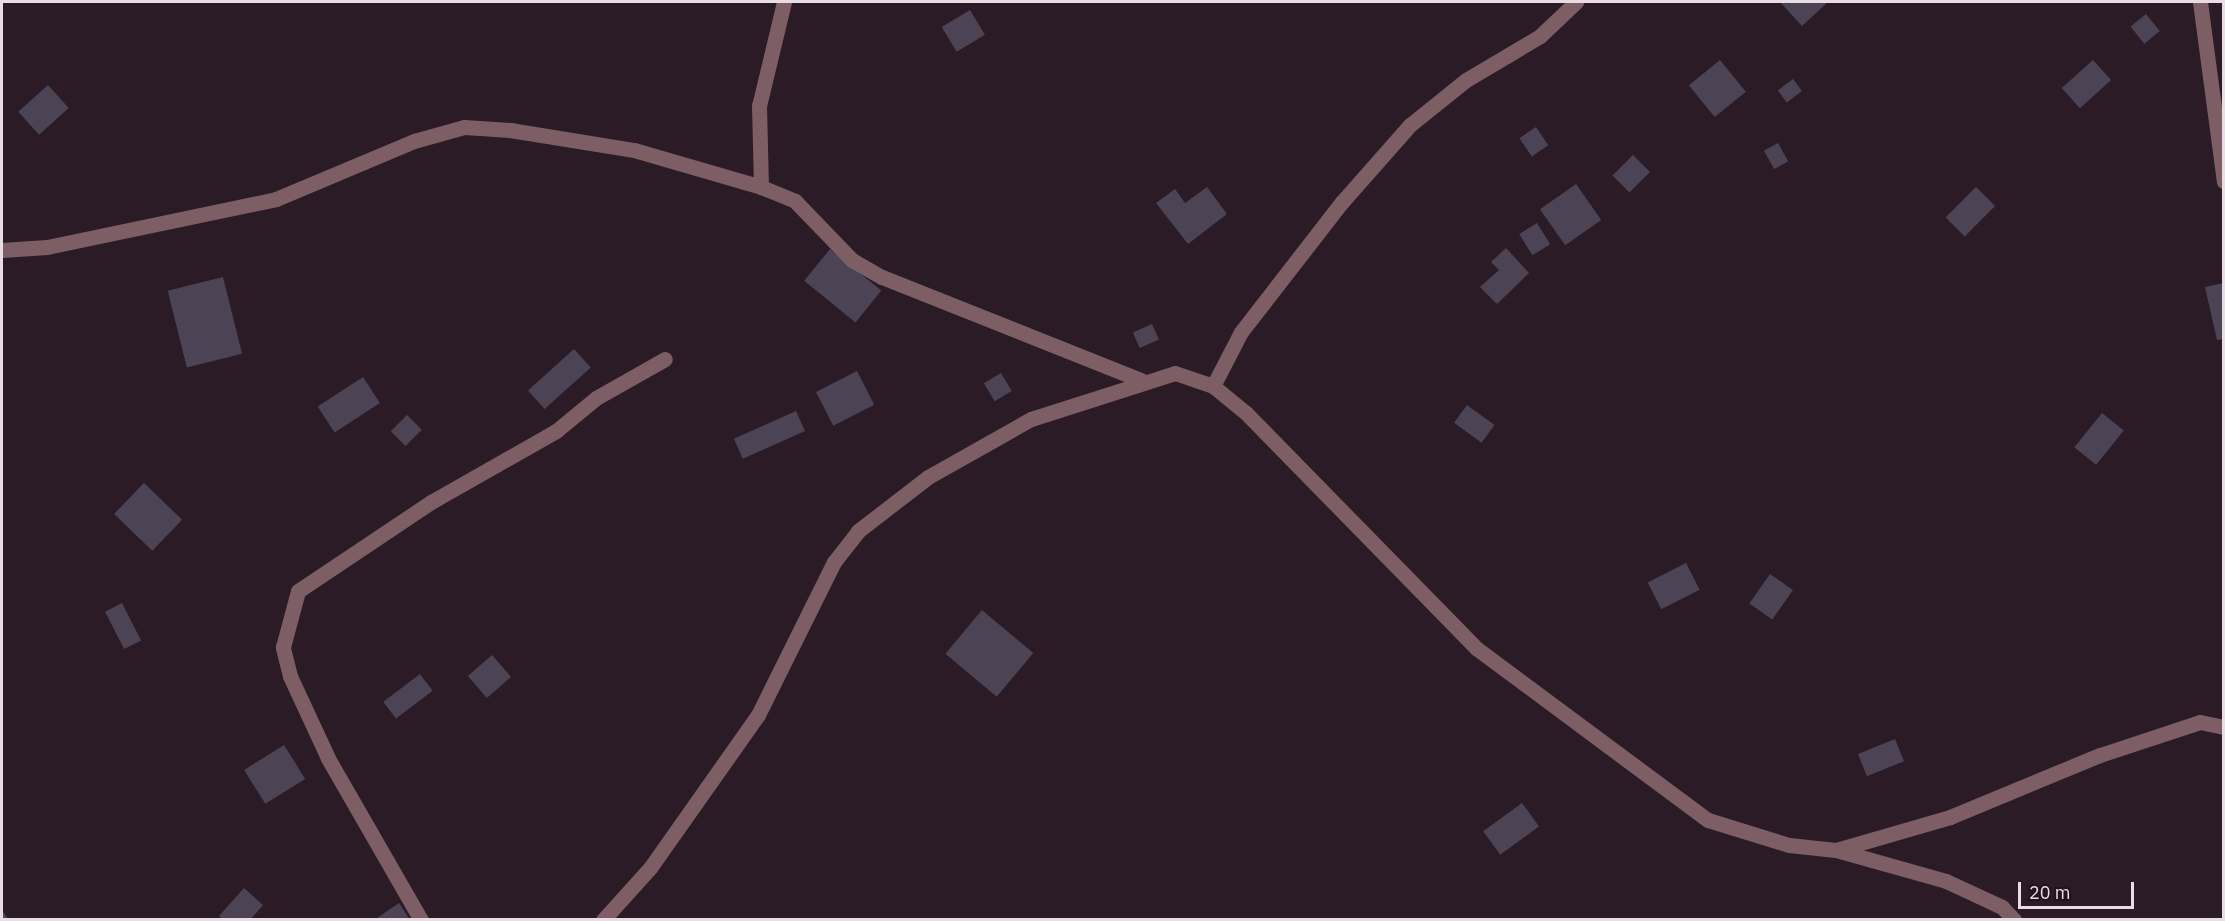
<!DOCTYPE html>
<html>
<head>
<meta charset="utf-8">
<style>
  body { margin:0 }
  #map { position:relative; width:2225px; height:921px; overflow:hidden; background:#2b1b26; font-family:"IBM Plex Sans",sans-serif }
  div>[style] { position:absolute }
  .building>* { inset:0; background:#4c4354; transform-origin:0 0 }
  .minor>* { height:15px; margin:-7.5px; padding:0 7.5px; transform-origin:7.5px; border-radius:7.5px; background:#7c5e64 }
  span { translate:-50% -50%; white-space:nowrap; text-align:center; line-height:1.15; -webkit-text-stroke:5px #21121d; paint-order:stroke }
  .frame { position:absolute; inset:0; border:3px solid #e8dde5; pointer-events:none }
  .scale { position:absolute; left:2018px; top:882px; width:116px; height:27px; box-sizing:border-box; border:3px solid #e8dde5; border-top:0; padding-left:8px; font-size:18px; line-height:21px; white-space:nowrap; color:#e8dde5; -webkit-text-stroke:4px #21121d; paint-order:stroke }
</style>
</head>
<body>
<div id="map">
  <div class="building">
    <i style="clip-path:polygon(1780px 2px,1828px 2px,1802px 26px)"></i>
    <i style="left:970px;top:10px;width:29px;height:33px;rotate:59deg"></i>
    <i style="left:2146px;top:14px;width:22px;height:20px;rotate:51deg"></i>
    <i style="left:1720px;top:60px;width:41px;height:40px;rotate:51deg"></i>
    <i style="left:2093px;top:60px;width:27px;height:42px;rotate:48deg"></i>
    <i style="left:1793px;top:79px;width:15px;height:19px;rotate:53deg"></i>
    <i style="left:48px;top:85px;width:31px;height:40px;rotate:48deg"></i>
    <i style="left:1536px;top:127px;width:22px;height:20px;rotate:56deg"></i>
    <i style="left:1778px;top:143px;width:21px;height:16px;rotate:61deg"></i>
    <i style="left:1633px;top:155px;width:24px;height:29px;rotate:45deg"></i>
    <i style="left:1576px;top:184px;width:44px;height:44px;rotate:55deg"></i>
    <i style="clip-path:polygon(1207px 187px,1227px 214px,1188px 244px,1156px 203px,1175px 189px,1185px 203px)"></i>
    <i style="left:1976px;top:187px;width:27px;height:43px;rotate:45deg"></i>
    <i style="left:1537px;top:223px;width:25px;height:21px;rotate:58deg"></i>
    <i style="clip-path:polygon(1506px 248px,1529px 273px,1497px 304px,1480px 287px,1499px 270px,1491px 262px)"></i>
    <i style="left:830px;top:249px;width:66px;height:41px;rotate:39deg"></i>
    <i style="left:223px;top:277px;width:79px;height:57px;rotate:76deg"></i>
    <i style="clip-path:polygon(2224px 283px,2224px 339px,2217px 340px,2205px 287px)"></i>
    <i style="left:1152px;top:324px;width:17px;height:21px;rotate:66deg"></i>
    <i style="left:574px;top:349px;width:25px;height:62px;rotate:48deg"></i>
    <i style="left:857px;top:371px;width:38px;height:46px;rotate:63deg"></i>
    <i style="left:1001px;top:373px;width:21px;height:20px;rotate:59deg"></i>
    <i style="left:363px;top:377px;width:31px;height:54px;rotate:57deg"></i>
    <i style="left:1467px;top:405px;width:34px;height:22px;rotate:36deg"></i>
    <i style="left:796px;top:411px;width:22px;height:68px;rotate:66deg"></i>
    <i style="left:2102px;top:413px;width:28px;height:44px;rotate:39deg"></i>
    <i style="left:407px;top:415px;width:21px;height:23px;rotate:45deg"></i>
    <i style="left:144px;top:483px;width:53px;height:43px;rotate:44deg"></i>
    <i style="left:1686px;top:563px;width:30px;height:43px;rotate:63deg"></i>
    <i style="left:1770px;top:574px;width:28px;height:36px;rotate:35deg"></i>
    <i style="left:122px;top:603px;width:42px;height:19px;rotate:63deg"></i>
    <i style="left:982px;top:610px;width:67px;height:57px;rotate:40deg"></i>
    <i style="left:492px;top:655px;width:29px;height:32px;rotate:49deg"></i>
    <i style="left:420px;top:674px;width:21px;height:46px;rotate:53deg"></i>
    <i style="left:1895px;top:739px;width:24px;height:40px;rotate:68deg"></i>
    <i style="left:284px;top:745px;width:40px;height:47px;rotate:58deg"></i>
    <i style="left:1522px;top:803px;width:29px;height:48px;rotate:54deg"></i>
    <i style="clip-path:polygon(244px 888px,263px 905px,250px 920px,223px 920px,219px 916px)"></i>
    <i style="clip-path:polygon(399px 903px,410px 920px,374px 920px)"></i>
    <i style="clip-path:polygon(2px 910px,9px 920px,2px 920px)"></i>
  </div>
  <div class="minor">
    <i style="left:2200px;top:2px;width:181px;rotate:82.4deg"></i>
    <i style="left:761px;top:187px;width:81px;rotate:-91.4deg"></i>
    <i style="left:759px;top:106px;width:107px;rotate:-76.5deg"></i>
    <i style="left:2px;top:250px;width:45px;rotate:-3.8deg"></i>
    <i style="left:47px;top:247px;width:234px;rotate:-11.8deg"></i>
    <i style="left:276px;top:199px;width:150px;rotate:-22.8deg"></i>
    <i style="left:414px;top:141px;width:52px;rotate:-15.6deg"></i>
    <i style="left:464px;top:127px;width:46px;rotate:3.7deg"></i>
    <i style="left:510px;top:130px;width:126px;rotate:9.2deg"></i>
    <i style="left:634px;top:150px;width:132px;rotate:16.2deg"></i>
    <i style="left:761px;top:187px;width:37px;rotate:22deg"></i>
    <i style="left:795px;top:201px;width:82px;rotate:46deg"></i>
    <i style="left:852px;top:260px;width:34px;rotate:30deg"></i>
    <i style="left:882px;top:277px;width:279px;rotate:21.7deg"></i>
    <i style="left:1213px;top:386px;width:61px;rotate:-62.6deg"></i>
    <i style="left:1241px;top:332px;width:165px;rotate:-52.2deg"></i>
    <i style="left:1342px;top:202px;width:103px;rotate:-48.6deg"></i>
    <i style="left:1410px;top:125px;width:72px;rotate:-38.8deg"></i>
    <i style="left:1466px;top:80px;width:86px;rotate:-30.7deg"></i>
    <i style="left:1540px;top:36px;width:50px;rotate:-43.4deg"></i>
    <i style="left:1836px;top:850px;width:119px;rotate:-16.1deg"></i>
    <i style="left:1950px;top:817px;width:162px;rotate:-22.5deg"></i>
    <i style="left:2100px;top:755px;width:105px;rotate:-18.3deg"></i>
    <i style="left:2200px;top:722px;width:25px;rotate:12deg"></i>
    <i style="left:421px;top:920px;width:187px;rotate:-119.9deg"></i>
    <i style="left:328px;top:758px;width:90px;rotate:-114.9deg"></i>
    <i style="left:290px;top:676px;width:30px;rotate:-104deg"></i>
    <i style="left:283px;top:647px;width:58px;rotate:-75deg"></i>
    <i style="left:298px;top:591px;width:160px;rotate:-33.8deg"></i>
    <i style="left:431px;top:502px;width:144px;rotate:-29.6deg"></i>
    <i style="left:556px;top:431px;width:52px;rotate:-39.5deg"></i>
    <i style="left:596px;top:398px;width:79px;rotate:-29.5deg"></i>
    <i style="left:603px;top:920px;width:70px;rotate:-47.9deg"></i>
    <i style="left:650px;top:868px;width:187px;rotate:-54.8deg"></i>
    <i style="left:758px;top:715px;width:171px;rotate:-63.6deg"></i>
    <i style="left:834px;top:562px;width:39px;rotate:-52deg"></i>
    <i style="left:858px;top:531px;width:88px;rotate:-37.6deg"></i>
    <i style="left:928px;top:477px;width:118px;rotate:-29.4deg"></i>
    <i style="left:1031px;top:419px;width:151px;rotate:-17.7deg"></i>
    <i style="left:1175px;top:373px;width:40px;rotate:18.9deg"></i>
    <i style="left:1213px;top:386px;width:43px;rotate:39.3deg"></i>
    <i style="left:1246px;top:413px;width:329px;rotate:45.6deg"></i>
    <i style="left:1476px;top:648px;width:289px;rotate:36.6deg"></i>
    <i style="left:1708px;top:820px;width:85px;rotate:17.2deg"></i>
    <i style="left:1789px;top:845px;width:47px;rotate:6.1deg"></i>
    <i style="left:1836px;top:850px;width:114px;rotate:15.7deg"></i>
    <i style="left:1946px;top:881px;width:62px;rotate:24.9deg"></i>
    <i style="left:2002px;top:907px;width:18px;rotate:47deg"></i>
  </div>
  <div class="frame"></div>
  <div class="scale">20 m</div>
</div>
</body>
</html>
